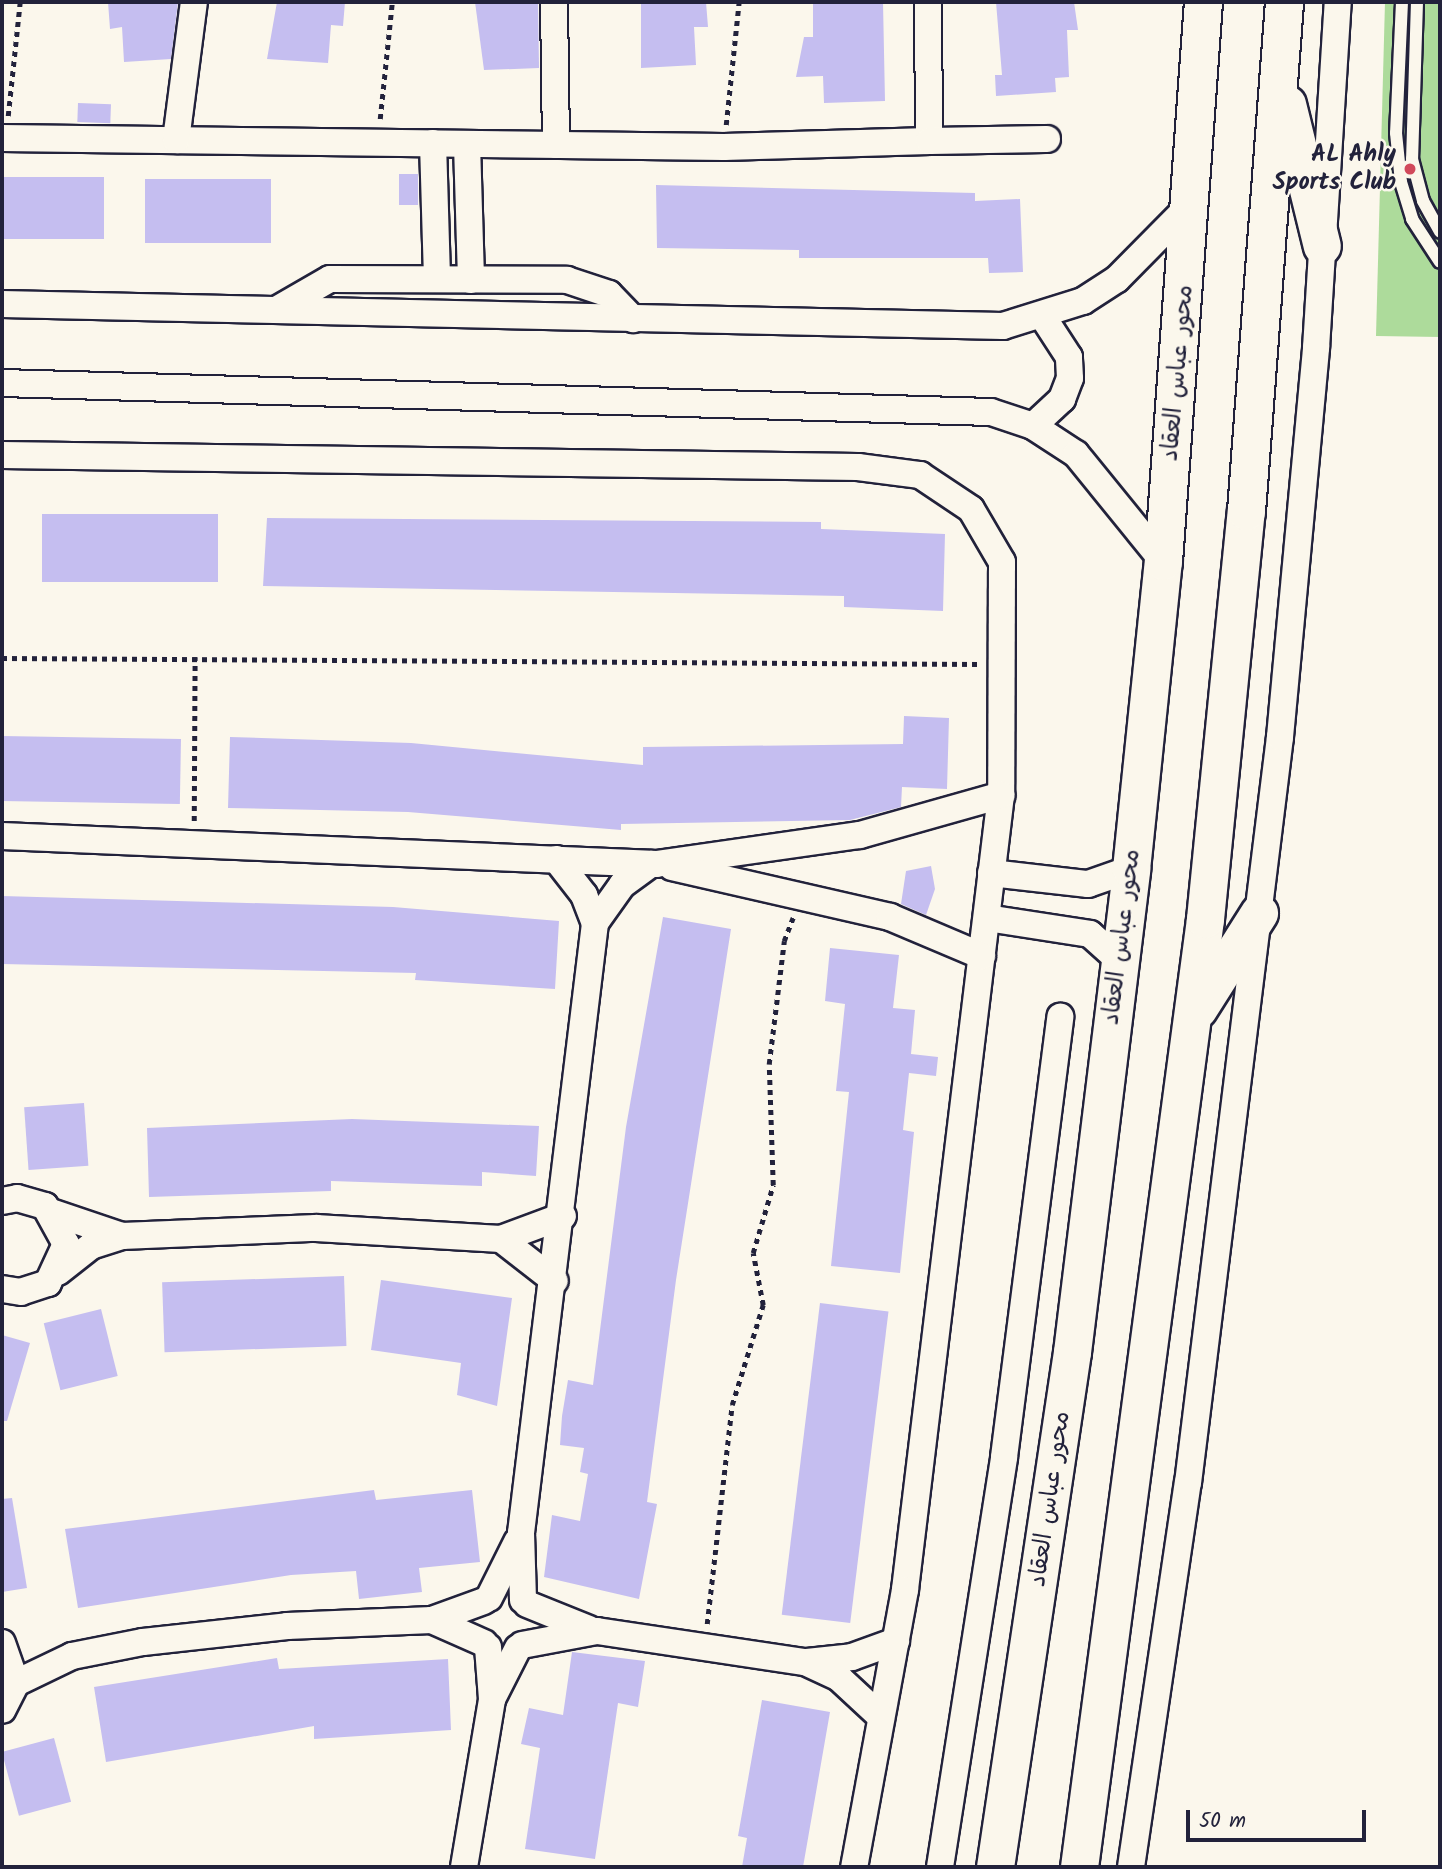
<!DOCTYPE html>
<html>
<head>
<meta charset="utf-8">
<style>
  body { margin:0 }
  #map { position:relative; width:1442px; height:1869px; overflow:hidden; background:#fbf7ec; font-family:Kalam,"Playpen Sans Arabic",sans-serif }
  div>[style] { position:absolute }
  .green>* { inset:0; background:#addb9b }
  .building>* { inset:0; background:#c5bef0; transform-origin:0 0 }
  .path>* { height:4.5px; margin-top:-2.25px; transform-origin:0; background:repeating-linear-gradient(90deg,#22223b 0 5px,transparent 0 10px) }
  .roads { filter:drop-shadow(2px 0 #22223b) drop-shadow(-2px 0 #22223b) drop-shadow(0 2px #22223b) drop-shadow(0 -2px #22223b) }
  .service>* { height:12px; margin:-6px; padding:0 6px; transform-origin:6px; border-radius:6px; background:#fbf7ec }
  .minor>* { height:26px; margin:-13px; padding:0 13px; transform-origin:13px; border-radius:13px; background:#fbf7ec }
  .secondary>* { height:37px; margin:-18.5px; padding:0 18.5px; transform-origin:18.5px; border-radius:18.5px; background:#fbf7ec }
  .dots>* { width:19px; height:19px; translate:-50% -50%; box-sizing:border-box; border:4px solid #fbf7ec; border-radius:50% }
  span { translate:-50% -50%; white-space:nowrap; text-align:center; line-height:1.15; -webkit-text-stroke:5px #fbf7ec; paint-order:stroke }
  .poi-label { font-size:24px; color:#22223b; font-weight:700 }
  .right { translate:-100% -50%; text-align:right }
  .street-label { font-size:24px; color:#22223b }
  .frame { position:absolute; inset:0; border:4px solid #22223b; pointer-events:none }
  .scale { position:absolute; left:1186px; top:1810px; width:180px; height:32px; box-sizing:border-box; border:4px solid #22223b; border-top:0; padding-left:9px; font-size:21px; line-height:24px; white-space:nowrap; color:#22223b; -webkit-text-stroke:5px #fbf7ec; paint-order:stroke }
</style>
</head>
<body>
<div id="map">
  <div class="green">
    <i style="clip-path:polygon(1385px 2px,1440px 2px,1440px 337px,1376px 336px)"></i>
  </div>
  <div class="building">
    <i style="clip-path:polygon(108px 2px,178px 2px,171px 59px,124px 62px,122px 27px,110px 29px)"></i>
    <i style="clip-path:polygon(277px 2px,345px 2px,343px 26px,331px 25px,328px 63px,267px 59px)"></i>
    <i style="clip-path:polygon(475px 2px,538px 2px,539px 68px,484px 70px)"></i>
    <i style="clip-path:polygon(641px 2px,706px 2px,708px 27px,694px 27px,696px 65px,641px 68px)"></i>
    <i style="clip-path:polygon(813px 2px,883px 2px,885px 101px,824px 103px,823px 76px,796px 77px,804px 37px,813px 37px)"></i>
    <i style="clip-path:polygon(996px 2px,1074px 2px,1078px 30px,1067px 30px,1069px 77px,1055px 78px,1056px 92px,996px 96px,995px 75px,1002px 75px)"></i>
    <i style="left:78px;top:103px;width:33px;height:19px;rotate:2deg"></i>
    <i style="left:399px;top:174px;width:19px;height:31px"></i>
    <i style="left:2px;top:177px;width:102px;height:62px"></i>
    <i style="left:271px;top:179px;width:64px;height:126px;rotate:90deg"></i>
    <i style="clip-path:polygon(656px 185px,975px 193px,975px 201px,1020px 199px,1023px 272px,989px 273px,988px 258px,799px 258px,799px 250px,657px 248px)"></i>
    <i style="left:42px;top:514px;width:176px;height:68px"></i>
    <i style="clip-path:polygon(267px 518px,821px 522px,821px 529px,945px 534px,943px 611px,844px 607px,844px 596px,263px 586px)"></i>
    <i style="clip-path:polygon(904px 716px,949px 718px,947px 789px,902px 787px,901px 807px,850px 820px,621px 824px,621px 830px,408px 812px,228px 808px,230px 737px,411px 743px,643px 765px,643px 747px,903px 744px)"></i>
    <i style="left:2px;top:736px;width:179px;height:65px;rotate:1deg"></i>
    <i style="clip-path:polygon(931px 866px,935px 889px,926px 915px,901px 904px,906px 871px)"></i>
    <i style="clip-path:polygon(2px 896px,393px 907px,559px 921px,555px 989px,415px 980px,416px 973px,2px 964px)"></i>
    <i style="clip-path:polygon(663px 917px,731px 929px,676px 1280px,647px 1502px,657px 1504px,639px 1599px,544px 1577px,552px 1515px,580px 1521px,588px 1474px,580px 1472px,584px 1448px,560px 1445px,562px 1416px,568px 1380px,593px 1385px,626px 1127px)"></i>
    <i style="clip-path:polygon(830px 948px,899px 955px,893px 1008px,915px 1010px,911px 1054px,938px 1057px,936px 1076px,909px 1073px,903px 1130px,914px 1132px,900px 1273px,831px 1266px,849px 1092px,836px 1091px,845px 1004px,825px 1001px)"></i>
    <i style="left:84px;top:1103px;width:63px;height:60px;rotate:86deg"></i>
    <i style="clip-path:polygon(352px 1119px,539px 1126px,536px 1176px,482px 1172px,482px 1186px,331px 1181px,331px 1191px,149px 1197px,147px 1128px)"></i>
    <i style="left:344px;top:1276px;width:70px;height:182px;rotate:88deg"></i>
    <i style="clip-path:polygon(381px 1280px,512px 1298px,497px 1406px,457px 1395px,461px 1363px,371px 1350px)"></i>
    <i style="left:820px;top:1303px;width:69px;height:314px;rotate:7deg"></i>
    <i style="left:101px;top:1309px;width:69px;height:59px;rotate:76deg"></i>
    <i style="clip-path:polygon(2px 1335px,30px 1343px,7px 1421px,2px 1421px)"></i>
    <i style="clip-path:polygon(374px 1490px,376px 1500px,472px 1490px,480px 1562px,419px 1568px,422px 1592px,359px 1599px,356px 1571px,291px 1575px,78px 1608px,65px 1529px)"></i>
    <i style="clip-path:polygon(12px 1498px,27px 1588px,2px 1592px,2px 1499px)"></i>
    <i style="clip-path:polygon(572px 1652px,645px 1661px,638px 1707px,618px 1703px,595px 1859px,525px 1849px,540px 1748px,521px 1744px,529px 1708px,563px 1715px)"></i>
    <i style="clip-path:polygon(277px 1658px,279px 1669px,448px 1659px,451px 1730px,314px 1739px,314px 1726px,106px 1762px,94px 1687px)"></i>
    <i style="clip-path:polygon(762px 1700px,830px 1712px,803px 1867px,742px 1867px,747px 1838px,738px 1836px)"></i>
    <i style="left:54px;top:1738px;width:66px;height:54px;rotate:75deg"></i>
  </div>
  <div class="path">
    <i style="left:8px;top:116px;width:115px;rotate:-84deg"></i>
    <i style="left:380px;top:119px;width:118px;rotate:-84.1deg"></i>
    <i style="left:726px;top:125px;width:124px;rotate:-84deg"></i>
    <i style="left:2px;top:658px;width:977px;rotate:0.35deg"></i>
    <i style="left:194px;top:821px;width:164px;rotate:-89.7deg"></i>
    <i style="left:707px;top:1624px;width:220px;rotate:-83.5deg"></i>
    <i style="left:732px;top:1405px;width:105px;rotate:-72.8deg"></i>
    <i style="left:763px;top:1305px;width:53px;rotate:-100.9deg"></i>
    <i style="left:753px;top:1253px;width:71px;rotate:-73.6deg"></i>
    <i style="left:773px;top:1185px;width:121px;rotate:-91.9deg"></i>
    <i style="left:769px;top:1064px;width:124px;rotate:-83deg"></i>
    <i style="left:784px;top:941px;width:25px;rotate:-69deg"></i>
  </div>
  <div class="roads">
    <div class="service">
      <i style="left:1402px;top:2px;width:131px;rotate:92.6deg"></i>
      <i style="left:1396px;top:133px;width:49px;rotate:84.2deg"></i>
      <i style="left:1401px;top:182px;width:39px;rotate:73deg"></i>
      <i style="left:1412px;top:219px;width:51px;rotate:56.9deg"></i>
      <i style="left:1417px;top:2px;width:157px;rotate:91.8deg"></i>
      <i style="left:1412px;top:159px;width:43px;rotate:75.3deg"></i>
      <i style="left:1423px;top:201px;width:35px;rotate:61deg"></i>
    </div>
    <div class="minor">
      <i style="left:554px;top:2px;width:143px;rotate:89.2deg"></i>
      <i style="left:2px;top:138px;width:722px;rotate:0.71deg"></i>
      <i style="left:724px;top:147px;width:205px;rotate:-1.7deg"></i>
      <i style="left:929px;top:141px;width:139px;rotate:-90.4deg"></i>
      <i style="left:176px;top:140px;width:139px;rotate:-82.6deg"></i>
      <i style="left:929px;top:141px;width:118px;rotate:-1deg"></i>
      <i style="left:433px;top:143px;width:136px;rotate:88.3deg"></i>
      <i style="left:467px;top:144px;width:136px;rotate:88.3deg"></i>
      <i style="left:2px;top:304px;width:1001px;rotate:1.26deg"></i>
      <i style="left:1003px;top:326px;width:84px;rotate:-17.4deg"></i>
      <i style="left:1083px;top:301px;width:40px;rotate:-32.9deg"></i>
      <i style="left:1117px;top:279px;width:107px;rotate:-45.4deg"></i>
      <i style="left:276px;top:310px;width:62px;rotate:-29.9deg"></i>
      <i style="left:330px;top:279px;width:237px;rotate:0.2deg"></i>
      <i style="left:567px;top:280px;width:44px;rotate:18.4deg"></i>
      <i style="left:609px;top:294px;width:35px;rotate:46deg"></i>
      <i style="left:2px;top:383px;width:989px;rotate:1.68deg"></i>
      <i style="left:991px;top:412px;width:44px;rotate:18.4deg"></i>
      <i style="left:1033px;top:426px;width:51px;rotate:33.1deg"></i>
      <i style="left:1076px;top:454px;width:138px;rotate:50.9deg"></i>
      <i style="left:1033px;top:426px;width:40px;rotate:-43deg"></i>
      <i style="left:1062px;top:399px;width:22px;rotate:-69deg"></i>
      <i style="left:1070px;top:378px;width:21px;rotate:-93deg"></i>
      <i style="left:1069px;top:357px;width:48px;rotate:-123deg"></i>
      <i style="left:2px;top:455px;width:856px;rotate:0.8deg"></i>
      <i style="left:858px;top:467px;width:63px;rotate:7.4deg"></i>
      <i style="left:920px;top:475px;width:61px;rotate:33.7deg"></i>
      <i style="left:971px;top:509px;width:61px;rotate:59.7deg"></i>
      <i style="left:1002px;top:562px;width:233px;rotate:90.2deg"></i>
      <i style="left:1001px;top:795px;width:801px;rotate:96.89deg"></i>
      <i style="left:905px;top:1590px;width:282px;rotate:100.4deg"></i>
      <i style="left:2px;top:836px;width:655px;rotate:2.45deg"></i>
      <i style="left:656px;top:864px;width:206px;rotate:-8.1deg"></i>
      <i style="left:860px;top:835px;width:147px;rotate:-15.8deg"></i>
      <i style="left:556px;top:859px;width:46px;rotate:52.1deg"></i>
      <i style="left:584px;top:895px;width:30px;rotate:69deg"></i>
      <i style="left:672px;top:867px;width:224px;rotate:12.9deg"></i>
      <i style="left:890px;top:917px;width:100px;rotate:23deg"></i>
      <i style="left:991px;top:873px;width:98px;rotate:6.5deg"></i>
      <i style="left:1088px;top:884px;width:46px;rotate:-19.2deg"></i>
      <i style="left:987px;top:918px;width:104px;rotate:8.8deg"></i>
      <i style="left:1090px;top:934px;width:39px;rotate:42deg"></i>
      <i style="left:2px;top:1201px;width:15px;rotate:-11deg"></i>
      <i style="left:17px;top:1198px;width:29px;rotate:16deg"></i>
      <i style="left:45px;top:1206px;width:43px;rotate:61.1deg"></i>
      <i style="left:66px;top:1244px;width:43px;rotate:114.8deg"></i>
      <i style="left:48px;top:1283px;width:28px;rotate:162deg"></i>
      <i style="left:21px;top:1292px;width:19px;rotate:-171deg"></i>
      <i style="left:51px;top:1212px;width:75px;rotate:18.7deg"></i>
      <i style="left:501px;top:1239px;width:68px;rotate:37.9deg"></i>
      <i style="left:58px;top:1272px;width:42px;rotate:-38.2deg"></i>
      <i style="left:91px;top:1246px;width:33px;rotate:-18deg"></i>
      <i style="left:122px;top:1236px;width:194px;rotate:-2.4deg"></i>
      <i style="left:316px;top:1228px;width:185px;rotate:3.4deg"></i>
      <i style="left:501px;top:1239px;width:66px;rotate:-20.4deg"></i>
      <i style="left:489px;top:1598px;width:63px;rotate:-63.4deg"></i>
      <i style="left:523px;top:1600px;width:67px;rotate:-91.7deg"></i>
      <i style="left:521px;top:1533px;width:614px;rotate:-83.08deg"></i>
      <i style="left:595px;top:923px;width:47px;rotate:-54.6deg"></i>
      <i style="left:622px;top:885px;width:36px;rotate:-36deg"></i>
      <i style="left:527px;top:1604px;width:67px;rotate:22deg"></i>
      <i style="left:432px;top:1620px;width:57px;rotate:23.9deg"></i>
      <i style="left:2px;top:1643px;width:42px;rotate:70.7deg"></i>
      <i style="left:16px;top:1683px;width:30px;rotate:117deg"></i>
      <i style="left:522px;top:1645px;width:76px;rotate:-10.6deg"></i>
      <i style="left:597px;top:1631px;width:210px;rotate:8.5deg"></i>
      <i style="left:805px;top:1662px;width:38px;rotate:25deg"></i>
      <i style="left:839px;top:1678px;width:57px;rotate:42.9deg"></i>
      <i style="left:807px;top:1662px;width:45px;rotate:-6.3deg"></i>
      <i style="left:852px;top:1657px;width:47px;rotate:-20deg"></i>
      <i style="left:16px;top:1683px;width:62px;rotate:-25.7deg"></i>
      <i style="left:72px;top:1656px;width:72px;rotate:-11.2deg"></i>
      <i style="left:143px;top:1642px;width:145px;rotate:-6.3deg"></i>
      <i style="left:287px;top:1626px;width:145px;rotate:-2.4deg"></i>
      <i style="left:432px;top:1620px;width:55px;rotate:-20.1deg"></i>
      <i style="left:492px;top:1699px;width:57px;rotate:-63deg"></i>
      <i style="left:464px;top:1867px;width:170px;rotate:-80.5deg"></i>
      <i style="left:492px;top:1699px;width:52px;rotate:-94.4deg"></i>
      <i style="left:940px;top:1867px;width:415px;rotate:-81.1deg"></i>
      <i style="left:1004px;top:1457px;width:444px;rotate:-82.7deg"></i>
      <i style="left:1131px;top:1867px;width:388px;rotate:-81.6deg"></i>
      <i style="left:1188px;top:1483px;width:752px;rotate:-82.97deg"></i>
      <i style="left:1280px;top:737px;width:391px;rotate:-84.7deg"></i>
      <i style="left:1316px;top:348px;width:347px;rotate:-86.4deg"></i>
    </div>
    <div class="secondary">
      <i style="left:1287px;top:104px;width:146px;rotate:76.2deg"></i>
      <i style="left:1198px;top:1009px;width:114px;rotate:-57.6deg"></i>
      <i style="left:995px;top:1867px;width:521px;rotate:-81.5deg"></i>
      <i style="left:1072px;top:1352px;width:487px;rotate:-83deg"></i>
      <i style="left:1131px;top:869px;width:310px;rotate:-84.1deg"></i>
      <i style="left:1163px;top:561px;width:560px;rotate:-85.91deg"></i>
      <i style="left:1079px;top:1867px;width:956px;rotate:-82.43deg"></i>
      <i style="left:1205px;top:919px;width:410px;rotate:-84.3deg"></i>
      <i style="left:1246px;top:511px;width:510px;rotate:-85.73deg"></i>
    </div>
  </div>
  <div class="dots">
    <i style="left:1410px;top:169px;background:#d1495b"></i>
  </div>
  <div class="poi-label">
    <span class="right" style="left:1396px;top:169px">AL Ahly<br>Sports Club</span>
  </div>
  <div class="street-label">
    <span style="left:1178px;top:373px;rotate:-85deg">محور عباس العقاد</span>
    <span style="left:1122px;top:937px;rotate:-83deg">محور عباس العقاد</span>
    <span style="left:1050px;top:1499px;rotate:-82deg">محور عباس العقاد</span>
  </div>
  <div class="frame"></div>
  <div class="scale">50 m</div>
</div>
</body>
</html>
